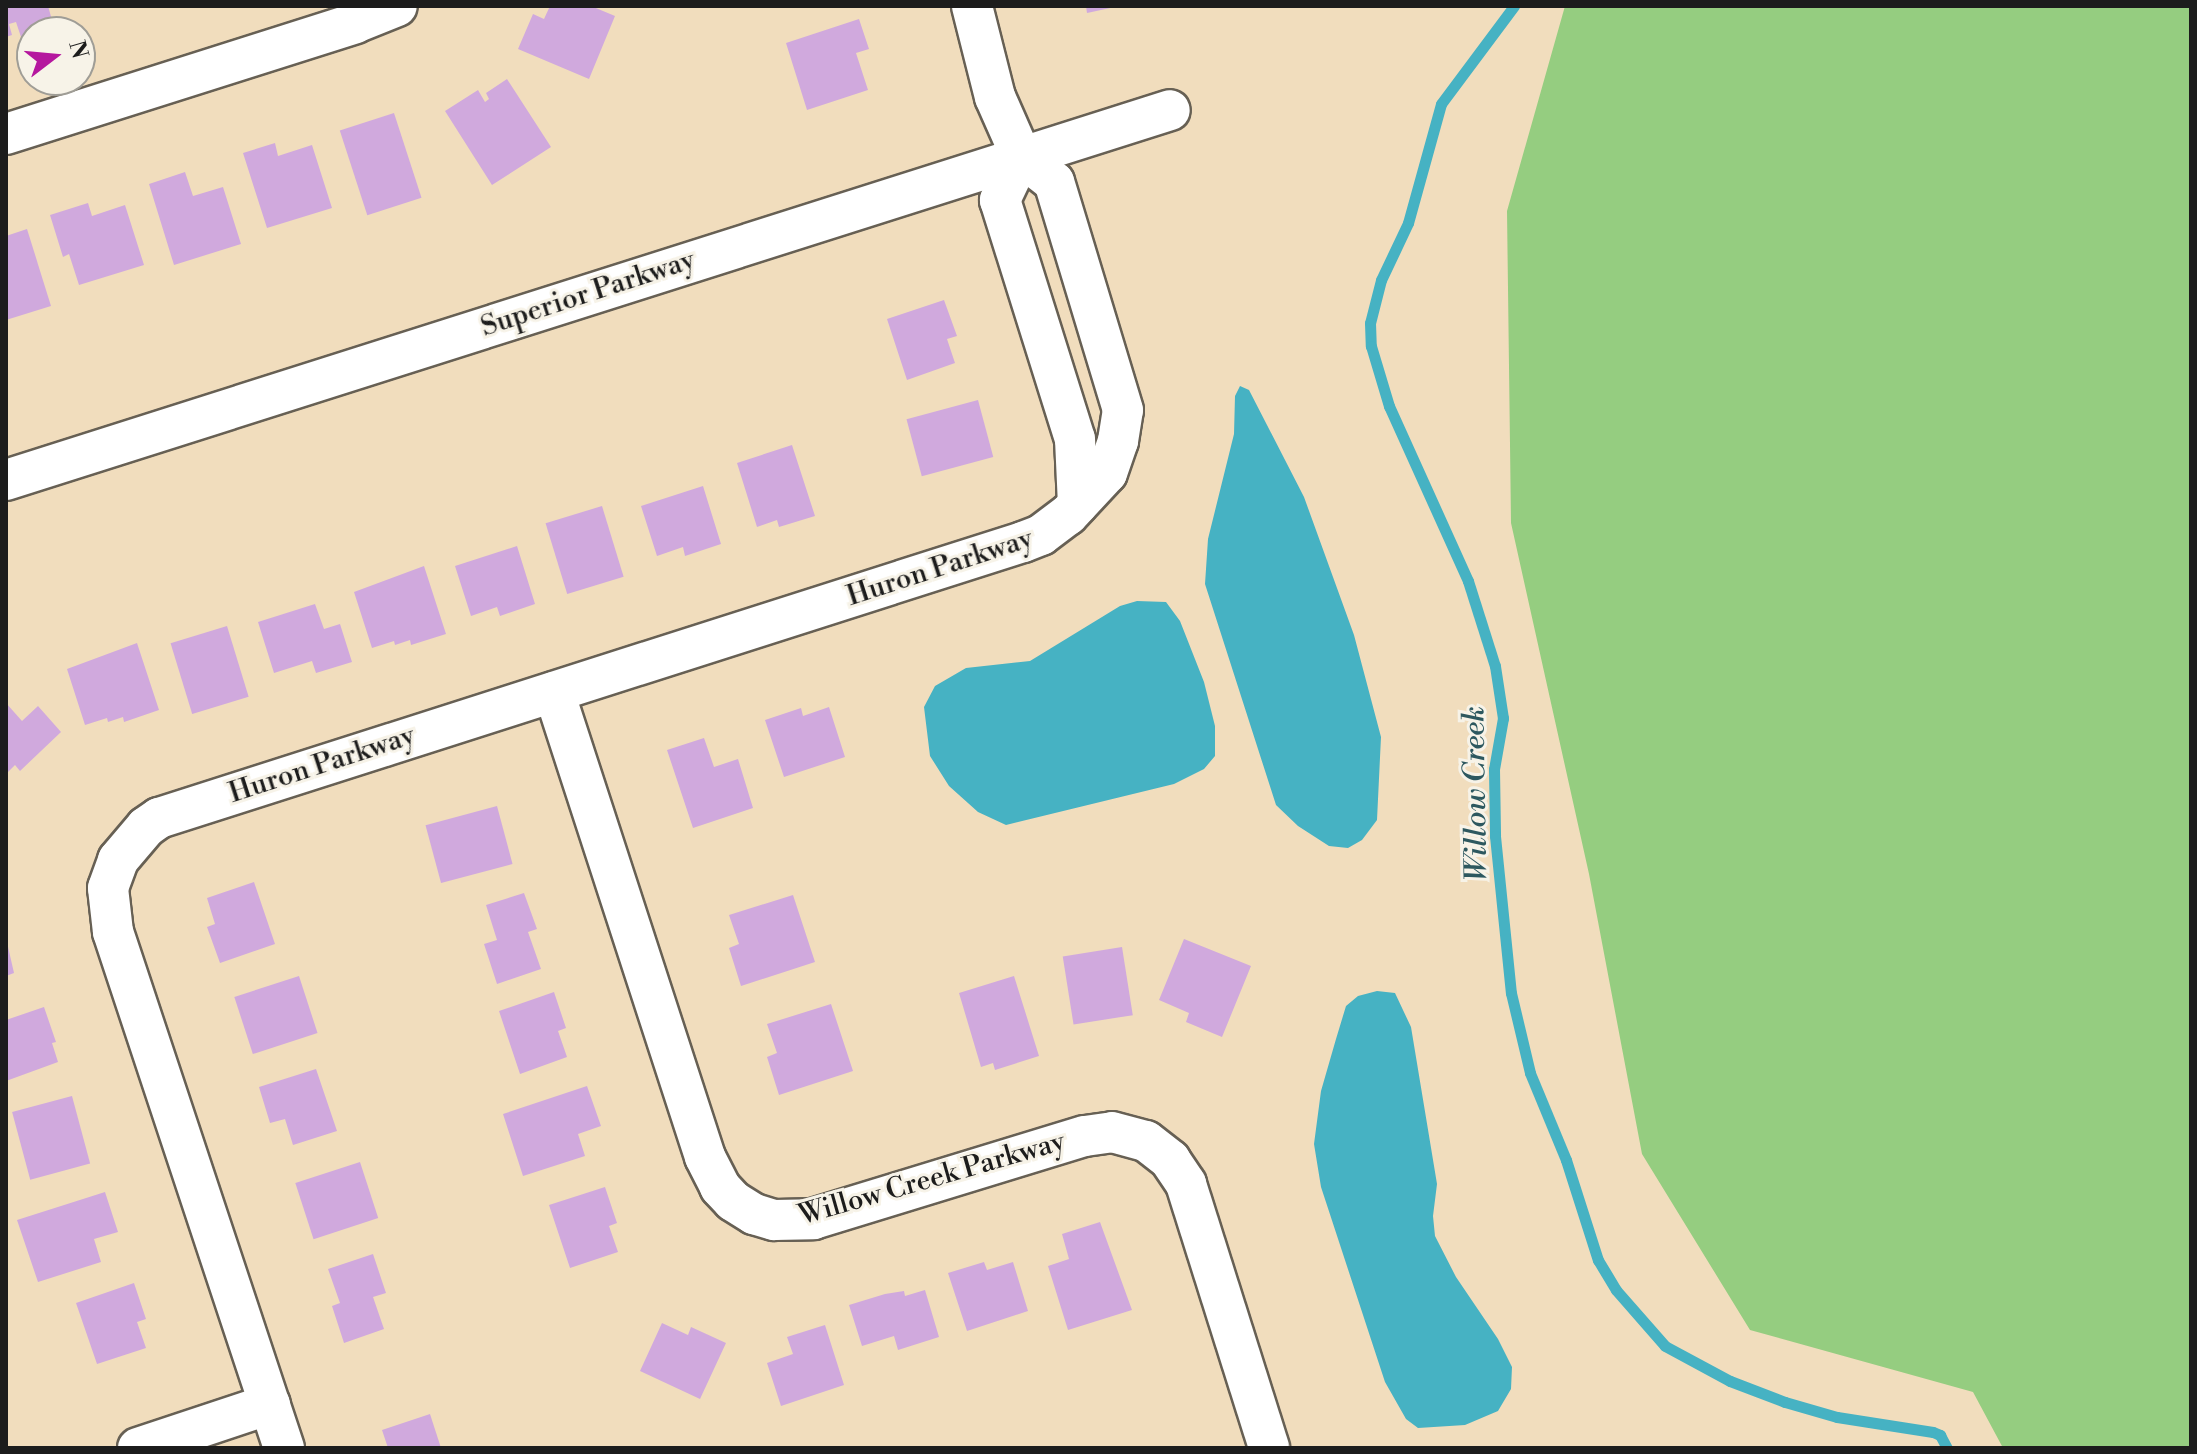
<!DOCTYPE html>
<html>
<head>
<meta charset="utf-8">
<style>
  body { margin:0 }
  #map { position:relative; width:2197px; height:1454px; overflow:hidden; background:#f1ddbd; font-family:"Libre Bodoni",serif }
  div>[style] { position:absolute }
  .green>* { inset:0; background:#95cd80 }
  .water>* { inset:0; background:#46b2c3 }
  .stream>* { height:11px; margin:-5.5px; padding:0 5.5px; transform-origin:5.5px; border-radius:5.5px; background:#46b2c3 }
  .building>* { inset:0; background:#d0a9dd; transform-origin:0 0 }
  .roads { filter:drop-shadow(2px 0 #676054) drop-shadow(-2px 0 #676054) drop-shadow(0 2px #676054) drop-shadow(0 -2px #676054) }
  .minor>* { height:40px; margin:-20px; padding:0 20px; transform-origin:20px; border-radius:20px; background:#fff }
  span { translate:-50% -50%; white-space:nowrap; text-align:center; line-height:1.15; -webkit-text-stroke:6px #f7f3e8; paint-order:stroke }
  .street-label { font-size:28px; color:#1c1c1c }
  .water-label { font-size:30px; color:#2d585f; font-style:italic }
  .frame { position:absolute; inset:0; border:8px solid #1c1c1c; pointer-events:none }
  .north { position:absolute; left:16px; top:16px; width:80px; height:80px; box-sizing:border-box; background:#f7f3e8; border:2px solid #9f9d96; border-radius:50%; rotate:74deg; font-size:22px; font-weight:700; line-height:32px; text-align:center; color:#1c1c1c }
  .north::after { content:''; display:block; margin:auto; width:28px; height:36px; background:#b5179e; clip-path:polygon(50% 0,100% 100%,50% 72%,0 100%) }
</style>
</head>
<body>
<div id="map">
  <div class="green">
    <i style="clip-path:polygon(1565px 6px,2191px 6px,2191px 1448px,2003px 1448px,1973px 1392px,1750px 1330px,1642px 1154px,1589px 874px,1511px 523px,1507px 211px)"></i>
  </div>
  <div class="water">
    <i style="clip-path:polygon(1240px 386px,1249px 390px,1304px 497px,1354px 635px,1381px 737px,1377px 820px,1362px 840px,1348px 848px,1329px 846px,1298px 826px,1276px 805px,1205px 584px,1208px 539px,1234px 434px,1235px 396px)"></i>
    <i style="clip-path:polygon(1137px 601px,1166px 602px,1180px 621px,1204px 682px,1215px 726px,1215px 756px,1204px 769px,1174px 784px,1006px 825px,978px 812px,949px 786px,930px 756px,924px 707px,935px 686px,966px 668px,1030px 661px,1120px 606px)"></i>
    <i style="clip-path:polygon(1377px 991px,1395px 993px,1411px 1027px,1437px 1184px,1433px 1216px,1435px 1236px,1456px 1277px,1498px 1339px,1512px 1367px,1511px 1389px,1498px 1411px,1465px 1425px,1418px 1428px,1406px 1419px,1385px 1382px,1321px 1187px,1314px 1144px,1321px 1091px,1336px 1039px,1346px 1006px,1358px 996px)"></i>
  </div>
  <div class="stream">
    <i style="left:1514px;top:6px;width:122px;rotate:126.7deg"></i>
    <i style="left:1441px;top:104px;width:123px;rotate:105.5deg"></i>
    <i style="left:1408px;top:223px;width:63px;rotate:115.3deg"></i>
    <i style="left:1381px;top:280px;width:44px;rotate:104.3deg"></i>
    <i style="left:1370px;top:323px;width:23px;rotate:88deg"></i>
    <i style="left:1371px;top:346px;width:63px;rotate:73.3deg"></i>
    <i style="left:1389px;top:406px;width:192px;rotate:65.7deg"></i>
    <i style="left:1468px;top:581px;width:89px;rotate:72.4deg"></i>
    <i style="left:1495px;top:666px;width:53px;rotate:81.3deg"></i>
    <i style="left:1503px;top:718px;width:52px;rotate:100deg"></i>
    <i style="left:1494px;top:769px;width:67px;rotate:89.1deg"></i>
    <i style="left:1495px;top:836px;width:158px;rotate:84.2deg"></i>
    <i style="left:1511px;top:993px;width:82px;rotate:76.6deg"></i>
    <i style="left:1530px;top:1073px;width:94px;rotate:67.5deg"></i>
    <i style="left:1566px;top:1160px;width:105px;rotate:72.3deg"></i>
    <i style="left:1598px;top:1260px;width:35px;rotate:59deg"></i>
    <i style="left:1616px;top:1290px;width:74px;rotate:48.8deg"></i>
    <i style="left:1665px;top:1346px;width:74px;rotate:28.3deg"></i>
    <i style="left:1730px;top:1381px;width:59px;rotate:20.9deg"></i>
    <i style="left:1785px;top:1402px;width:54px;rotate:16.1deg"></i>
    <i style="left:1837px;top:1417px;width:97px;rotate:8.9deg"></i>
    <i style="left:1933px;top:1432px;width:8px;rotate:23deg"></i>
    <i style="left:1940px;top:1435px;width:15px;rotate:62deg"></i>
  </div>
  <div class="building">
    <i style="clip-path:polygon(6px 6px,48px 6px,54px 27px,21px 37px,16px 22px,9px 24px,12px 35px,6px 37px)"></i>
    <i style="clip-path:polygon(550px 6px,591px 6px,615px 16px,589px 79px,518px 49px,533px 14px,544px 19px)"></i>
    <i style="clip-path:polygon(1086px 6px,1115px 6px,1115px 7px,1087px 13px)"></i>
    <i style="clip-path:polygon(859px 19px,869px 49px,856px 53px,868px 90px,807px 110px,786px 43px)"></i>
    <i style="clip-path:polygon(507px 79px,551px 147px,492px 185px,445px 111px,478px 90px,485px 102px,489px 99px,486px 93px)"></i>
    <i style="left:394px;top:113px;width:89px;height:57px;rotate:72deg"></i>
    <i style="clip-path:polygon(275px 143px,278px 156px,312px 145px,332px 208px,267px 228px,243px 153px)"></i>
    <i style="clip-path:polygon(185px 172px,193px 196px,223px 187px,241px 244px,174px 265px,149px 184px)"></i>
    <i style="clip-path:polygon(88px 203px,92px 216px,125px 205px,144px 265px,79px 285px,69px 254px,63px 257px,50px 215px)"></i>
    <i style="clip-path:polygon(27px 229px,51px 306px,6px 320px,6px 236px)"></i>
    <i style="clip-path:polygon(944px 300px,957px 336px,947px 339px,955px 363px,907px 380px,887px 319px)"></i>
    <i style="left:978px;top:400px;width:59px;height:74px;rotate:75deg"></i>
    <i style="clip-path:polygon(792px 445px,815px 516px,779px 527px,777px 520px,757px 527px,737px 463px)"></i>
    <i style="clip-path:polygon(703px 486px,721px 544px,685px 556px,683px 547px,657px 556px,641px 506px)"></i>
    <i style="left:602px;top:506px;width:74px;height:59px;rotate:73deg"></i>
    <i style="clip-path:polygon(517px 546px,535px 604px,500px 616px,497px 607px,471px 616px,455px 566px)"></i>
    <i style="clip-path:polygon(424px 566px,446px 634px,411px 645px,410px 640px,395px 645px,394px 641px,372px 648px,354px 592px)"></i>
    <i style="clip-path:polygon(315px 604px,324px 629px,340px 624px,352px 662px,316px 673px,312px 661px,274px 673px,258px 622px)"></i>
    <i style="left:227px;top:626px;width:74px;height:59px;rotate:73deg"></i>
    <i style="clip-path:polygon(137px 643px,159px 710px,124px 722px,123px 717px,108px 722px,107px 718px,85px 725px,67px 669px)"></i>
    <i style="clip-path:polygon(6px 703px,22px 721px,38px 706px,61px 732px,20px 771px,15px 765px,6px 774px)"></i>
    <i style="clip-path:polygon(829px 707px,845px 757px,784px 777px,765px 720px,801px 708px,803px 716px)"></i>
    <i style="clip-path:polygon(704px 738px,714px 767px,738px 759px,753px 808px,693px 828px,667px 750px)"></i>
    <i style="left:497px;top:806px;width:60px;height:74px;rotate:75deg"></i>
    <i style="clip-path:polygon(254px 882px,275px 944px,220px 963px,207px 927px,215px 924px,207px 898px)"></i>
    <i style="clip-path:polygon(524px 893px,537px 929px,528px 932px,541px 969px,497px 984px,484px 944px,497px 940px,486px 905px)"></i>
    <i style="clip-path:polygon(793px 895px,815px 962px,741px 986px,729px 948px,739px 944px,729px 915px)"></i>
    <i style="clip-path:polygon(6px 938px,14px 973px,6px 976px)"></i>
    <i style="clip-path:polygon(1184px 939px,1251px 966px,1222px 1037px,1186px 1022px,1189px 1013px,1159px 1000px)"></i>
    <i style="left:1122px;top:947px;width:69px;height:60px;rotate:81deg"></i>
    <i style="left:299px;top:976px;width:60px;height:68px;rotate:72deg"></i>
    <i style="clip-path:polygon(1014px 976px,1039px 1056px,995px 1070px,993px 1063px,981px 1067px,959px 993px)"></i>
    <i style="clip-path:polygon(554px 992px,566px 1028px,558px 1031px,567px 1057px,520px 1074px,499px 1011px)"></i>
    <i style="clip-path:polygon(831px 1004px,853px 1071px,779px 1095px,767px 1057px,777px 1053px,767px 1024px)"></i>
    <i style="clip-path:polygon(44px 1007px,56px 1042px,52px 1043px,58px 1062px,6px 1081px,6px 1020px)"></i>
    <i style="clip-path:polygon(316px 1069px,337px 1131px,293px 1145px,285px 1119px,270px 1123px,259px 1087px)"></i>
    <i style="clip-path:polygon(587px 1086px,601px 1126px,578px 1134px,585px 1156px,523px 1176px,503px 1114px)"></i>
    <i style="left:72px;top:1096px;width:70px;height:62px;rotate:75deg"></i>
    <i style="left:360px;top:1162px;width:59px;height:68px;rotate:72deg"></i>
    <i style="clip-path:polygon(605px 1187px,617px 1223px,609px 1226px,618px 1252px,570px 1268px,549px 1205px)"></i>
    <i style="clip-path:polygon(105px 1192px,118px 1232px,94px 1239px,101px 1262px,38px 1282px,17px 1220px)"></i>
    <i style="clip-path:polygon(1100px 1222px,1132px 1310px,1068px 1330px,1048px 1266px,1069px 1259px,1062px 1234px)"></i>
    <i style="clip-path:polygon(373px 1254px,386px 1293px,373px 1297px,384px 1329px,344px 1343px,332px 1306px,340px 1303px,328px 1269px)"></i>
    <i style="clip-path:polygon(984px 1262px,987px 1270px,1013px 1262px,1028px 1311px,967px 1331px,948px 1273px)"></i>
    <i style="clip-path:polygon(134px 1283px,146px 1319px,137px 1322px,146px 1348px,97px 1364px,76px 1303px)"></i>
    <i style="clip-path:polygon(925px 1290px,939px 1337px,898px 1350px,894px 1336px,862px 1346px,849px 1305px,885px 1294px,904px 1291px,905px 1296px)"></i>
    <i style="clip-path:polygon(662px 1323px,688px 1335px,691px 1327px,726px 1343px,700px 1399px,640px 1371px)"></i>
    <i style="clip-path:polygon(825px 1325px,844px 1385px,781px 1406px,767px 1363px,793px 1354px,787px 1337px)"></i>
    <i style="clip-path:polygon(430px 1414px,441px 1448px,388px 1448px,382px 1430px)"></i>
  </div>
  <div class="roads">
    <div class="minor">
      <i style="left:6px;top:134px;width:366px;rotate:-17.6deg"></i>
      <i style="left:355px;top:23px;width:45px;rotate:-22deg"></i>
      <i style="left:1021px;top:156px;width:49px;rotate:115.5deg"></i>
      <i style="left:1000px;top:200px;width:250px;rotate:72.6deg"></i>
      <i style="left:1075px;top:439px;width:65px;rotate:87.4deg"></i>
      <i style="left:6px;top:480px;width:1221px;rotate:-17.63deg"></i>
      <i style="left:554px;top:692px;width:489px;rotate:72deg"></i>
      <i style="left:705px;top:1157px;width:34px;rotate:63deg"></i>
      <i style="left:720px;top:1187px;width:19px;rotate:47deg"></i>
      <i style="left:733px;top:1201px;width:25px;rotate:32deg"></i>
      <i style="left:754px;top:1214px;width:21px;rotate:17deg"></i>
      <i style="left:774px;top:1220px;width:39px;rotate:-1deg"></i>
      <i style="left:813px;top:1219px;width:284px;rotate:-17deg"></i>
      <i style="left:1085px;top:1136px;width:27px;rotate:-8deg"></i>
      <i style="left:1112px;top:1132px;width:35px;rotate:15deg"></i>
      <i style="left:1146px;top:1141px;width:31px;rotate:38deg"></i>
      <i style="left:1170px;top:1160px;width:29px;rotate:56deg"></i>
      <i style="left:1186px;top:1184px;width:277px;rotate:72.5deg"></i>
      <i style="left:138px;top:1448px;width:139px;rotate:-18.4deg"></i>
      <i style="left:284px;top:1448px;width:544px;rotate:-108.33deg"></i>
      <i style="left:113px;top:932px;width:44px;rotate:-96.5deg"></i>
      <i style="left:108px;top:888px;width:30px;rotate:-70deg"></i>
      <i style="left:118px;top:860px;width:43px;rotate:-49.7deg"></i>
      <i style="left:146px;top:827px;width:16px;rotate:-35deg"></i>
      <i style="left:159px;top:818px;width:907px;rotate:-17.72deg"></i>
      <i style="left:1023px;top:542px;width:19px;rotate:-21deg"></i>
      <i style="left:1041px;top:535px;width:34px;rotate:-37deg"></i>
      <i style="left:1068px;top:515px;width:57px;rotate:-47.1deg"></i>
      <i style="left:1107px;top:473px;width:34px;rotate:-71deg"></i>
      <i style="left:1118px;top:441px;width:31px;rotate:-81deg"></i>
      <i style="left:1123px;top:410px;width:238px;rotate:-106.8deg"></i>
      <i style="left:1054px;top:182px;width:42px;rotate:-141.8deg"></i>
      <i style="left:1021px;top:156px;width:64px;rotate:-113.8deg"></i>
      <i style="left:995px;top:97px;width:94px;rotate:-104.2deg"></i>
    </div>
  </div>
  <div class="street-label">
    <span style="left:588px;top:294px;rotate:-18deg">Superior Parkway</span>
    <span style="left:940px;top:568px;rotate:-18deg">Huron Parkway</span>
    <span style="left:322px;top:765px;rotate:-18deg">Huron Parkway</span>
    <span style="left:932px;top:1179px;rotate:-16deg">Willow Creek Parkway</span>
  </div>
  <div class="water-label">
    <span style="left:1476px;top:794px;rotate:-91deg">Willow Creek</span>
  </div>
  <div class="frame"></div>
  <div class="north">N</div>
</div>
</body>
</html>
